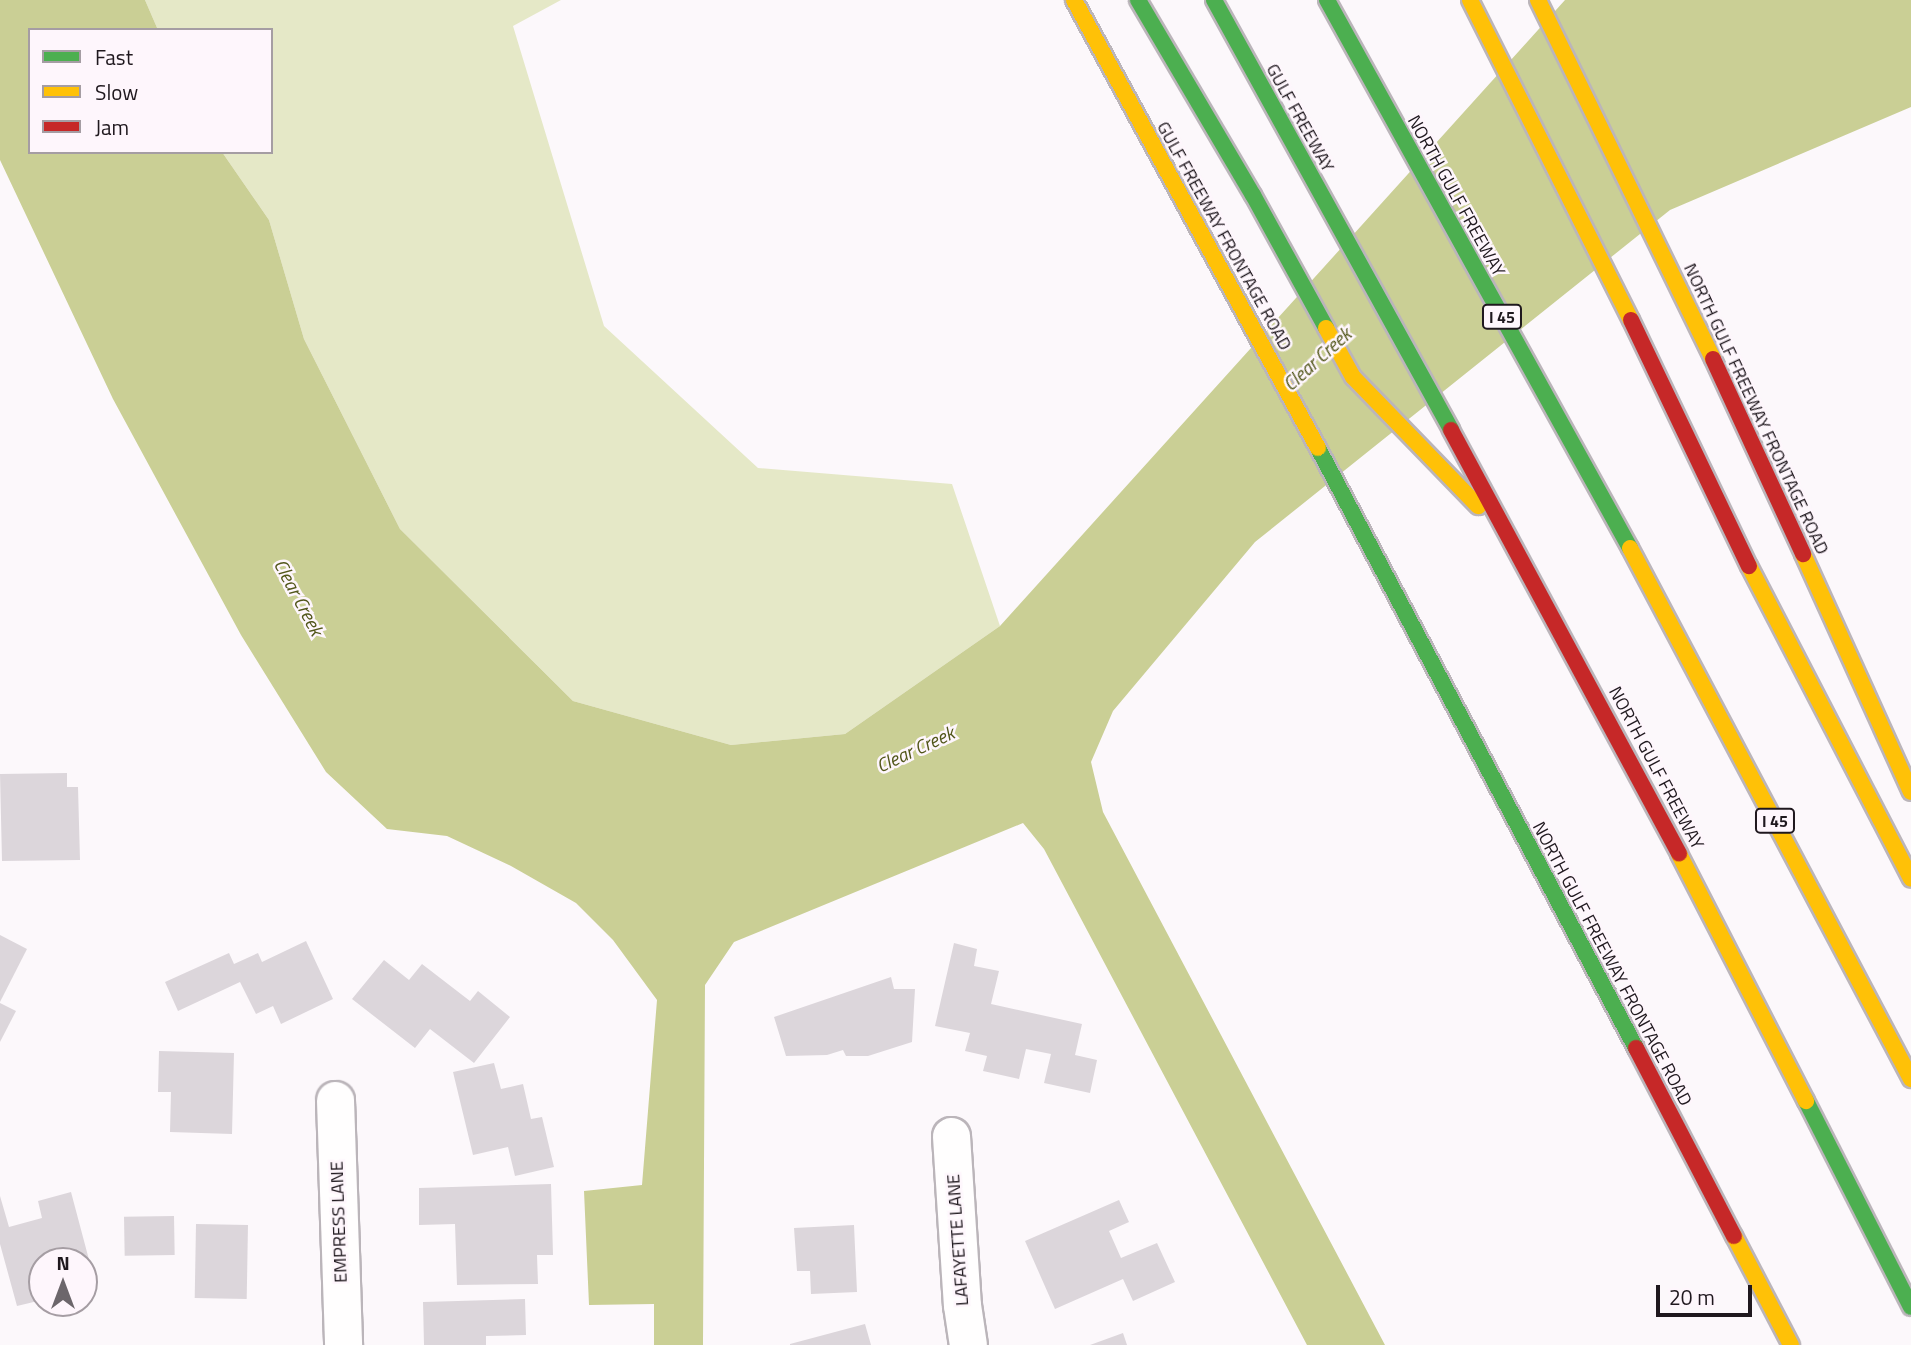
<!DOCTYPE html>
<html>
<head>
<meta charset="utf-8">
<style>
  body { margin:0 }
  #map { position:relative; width:1911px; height:1345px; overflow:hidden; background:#fcf8fb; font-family:"Titillium Web",sans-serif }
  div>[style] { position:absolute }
  .green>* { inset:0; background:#e5e8c7 }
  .water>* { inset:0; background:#cacf95 }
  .building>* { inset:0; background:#dcd6db; transform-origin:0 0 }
  .roads { filter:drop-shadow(2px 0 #bbb5ba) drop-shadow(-2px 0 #bbb5ba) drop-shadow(0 2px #bbb5ba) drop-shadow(0 -2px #bbb5ba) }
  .street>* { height:37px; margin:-18.5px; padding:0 18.5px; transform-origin:18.5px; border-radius:18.5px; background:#fffefe }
  .fast>* { height:16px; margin:-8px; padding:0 8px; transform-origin:8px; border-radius:8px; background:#4caf50 }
  .slow>* { height:16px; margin:-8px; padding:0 8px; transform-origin:8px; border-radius:8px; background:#ffc107 }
  .jam>* { height:16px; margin:-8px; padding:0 8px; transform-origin:8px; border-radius:8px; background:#c62828 }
  span { translate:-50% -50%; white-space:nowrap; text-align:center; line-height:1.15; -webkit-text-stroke:5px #fef6fc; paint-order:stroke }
  .shield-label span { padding:2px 5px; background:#fef6fc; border:2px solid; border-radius:5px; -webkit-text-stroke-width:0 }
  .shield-label { font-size:16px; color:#1f181e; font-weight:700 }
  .street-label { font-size:18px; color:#1f181e }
  .water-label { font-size:19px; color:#515619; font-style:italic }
  .legend { position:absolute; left:28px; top:28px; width:245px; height:126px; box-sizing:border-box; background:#fef6fc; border:2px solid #a59da3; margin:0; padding:9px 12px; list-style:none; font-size:21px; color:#1f181e }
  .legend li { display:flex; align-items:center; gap:14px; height:35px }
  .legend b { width:35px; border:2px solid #a59da3 }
  .north { position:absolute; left:28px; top:1247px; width:70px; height:70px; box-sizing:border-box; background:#fef6fc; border:2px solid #a59da3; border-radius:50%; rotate:0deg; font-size:19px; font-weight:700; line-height:28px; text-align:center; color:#1f181e }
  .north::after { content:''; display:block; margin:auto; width:24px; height:32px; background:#6c666b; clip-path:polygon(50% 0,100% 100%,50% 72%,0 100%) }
  .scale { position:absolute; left:1656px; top:1285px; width:96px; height:32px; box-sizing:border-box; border:4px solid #1f181e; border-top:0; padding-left:9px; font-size:21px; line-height:24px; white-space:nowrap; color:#1f181e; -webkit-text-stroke:5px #fef6fc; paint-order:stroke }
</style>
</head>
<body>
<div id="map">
  <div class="green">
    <i style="clip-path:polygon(145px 0,561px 0,513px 26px,604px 326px,758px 468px,952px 484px,1000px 626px,845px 734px,731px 745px,573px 701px,400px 529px,304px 339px,269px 220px,222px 152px,271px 152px,271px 30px,158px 30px)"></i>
  </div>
  <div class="water">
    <i style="clip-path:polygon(0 0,145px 0,158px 30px,30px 30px,30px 152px,222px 152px,269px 220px,304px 339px,400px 529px,573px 701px,731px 745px,845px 734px,1000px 626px,1565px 0,1911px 0,1911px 107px,1670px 210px,1255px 542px,1113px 711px,1091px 762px,1103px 812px,1385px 1345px,1307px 1345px,1044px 849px,1023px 823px,734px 942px,705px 985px,703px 1345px,654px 1345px,654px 1304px,589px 1305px,584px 1191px,642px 1185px,657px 1000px,613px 940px,576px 903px,511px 866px,447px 836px,387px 829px,326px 772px,241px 635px,113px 399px,0 160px)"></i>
  </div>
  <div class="building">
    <i style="clip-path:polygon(67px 773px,67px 787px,78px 787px,80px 860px,2px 861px,0 774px)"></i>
    <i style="clip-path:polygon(0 935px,27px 949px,0 1002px)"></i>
    <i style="clip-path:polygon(306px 941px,333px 999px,281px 1024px,273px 1006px,256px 1014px,240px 982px,178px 1011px,165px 982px,229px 953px,234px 964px,258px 953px,262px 962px)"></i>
    <i style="clip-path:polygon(954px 943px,977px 949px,974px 966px,999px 971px,991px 1004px,1082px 1024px,1075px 1055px,1097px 1060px,1090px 1093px,1044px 1083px,1051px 1054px,1026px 1049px,1019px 1079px,983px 1071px,987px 1056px,965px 1051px,970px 1033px,935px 1026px)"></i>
    <i style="clip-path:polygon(384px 960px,409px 980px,422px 964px,470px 1001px,478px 991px,510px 1017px,474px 1063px,430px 1029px,415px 1048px,352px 999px)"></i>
    <i style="clip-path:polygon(891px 977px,894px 989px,915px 989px,912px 1042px,868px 1056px,846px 1056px,843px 1050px,827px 1055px,786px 1056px,774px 1017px)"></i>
    <i style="clip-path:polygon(0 1003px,16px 1011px,0 1042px)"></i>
    <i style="clip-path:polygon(159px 1051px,234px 1053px,232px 1134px,170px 1132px,171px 1092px,158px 1092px)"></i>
    <i style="clip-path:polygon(494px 1063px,501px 1089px,523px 1084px,531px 1119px,542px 1117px,554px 1167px,515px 1176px,508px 1147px,473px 1155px,453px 1072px)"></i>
    <i style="clip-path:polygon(551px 1184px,553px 1255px,537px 1255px,538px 1284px,457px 1285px,455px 1224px,419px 1225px,419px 1188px)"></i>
    <i style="clip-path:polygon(71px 1192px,96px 1286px,84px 1289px,84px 1261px,42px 1261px,42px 1300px,17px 1306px,0 1244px,0 1196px,9px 1227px,42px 1218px,38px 1201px)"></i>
    <i style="clip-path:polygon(1119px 1200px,1129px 1222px,1109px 1231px,1121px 1258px,1157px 1243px,1175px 1282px,1133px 1301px,1123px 1279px,1055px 1309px,1025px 1241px)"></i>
    <i style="left:174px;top:1216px;width:39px;height:50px;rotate:89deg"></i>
    <i style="left:196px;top:1224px;width:52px;height:74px;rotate:1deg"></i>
    <i style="clip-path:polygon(854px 1225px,857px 1292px,811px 1294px,810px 1271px,797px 1271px,794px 1228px)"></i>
    <i style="clip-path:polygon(525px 1299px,526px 1335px,486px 1336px,486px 1345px,424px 1345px,423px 1302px)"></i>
    <i style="clip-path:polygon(865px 1324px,871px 1345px,790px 1345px,790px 1344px)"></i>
    <i style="clip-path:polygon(1123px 1333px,1127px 1345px,1090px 1345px)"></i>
  </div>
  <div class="roads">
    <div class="street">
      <i style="left:335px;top:1100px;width:245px;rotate:88.1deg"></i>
      <i style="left:951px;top:1136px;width:169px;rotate:86.3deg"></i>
      <i style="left:962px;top:1305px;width:40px;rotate:81.5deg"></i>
    </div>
    <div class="fast">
      <i style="left:1138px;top:0;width:226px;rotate:59.5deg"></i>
      <i style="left:1253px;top:195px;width:152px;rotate:61.2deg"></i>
      <i style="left:1214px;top:0;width:491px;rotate:61.1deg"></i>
      <i style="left:1327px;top:0;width:626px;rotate:61.06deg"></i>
      <i style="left:1318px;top:448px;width:679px;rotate:62.08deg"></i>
      <i style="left:1806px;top:1101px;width:231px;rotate:63deg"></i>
    </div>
    <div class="slow">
      <i style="left:1074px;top:0;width:510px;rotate:61.43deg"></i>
      <i style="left:1470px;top:0;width:358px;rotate:63.3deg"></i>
      <i style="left:1538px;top:0;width:399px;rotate:64deg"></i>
      <i style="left:1326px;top:328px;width:56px;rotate:61.1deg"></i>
      <i style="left:1353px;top:377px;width:180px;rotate:45.9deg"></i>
      <i style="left:1630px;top:548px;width:601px;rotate:62.11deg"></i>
      <i style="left:1803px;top:554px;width:261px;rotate:65.6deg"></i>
      <i style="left:1749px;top:566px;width:352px;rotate:62.6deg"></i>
      <i style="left:1679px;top:854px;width:278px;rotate:62.8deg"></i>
      <i style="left:1734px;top:1236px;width:123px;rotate:62.4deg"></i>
    </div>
    <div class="jam">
      <i style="left:1631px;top:320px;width:273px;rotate:64.4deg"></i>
      <i style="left:1713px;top:359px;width:215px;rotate:65.2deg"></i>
      <i style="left:1451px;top:430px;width:481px;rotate:61.7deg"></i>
      <i style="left:1636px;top:1048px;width:212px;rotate:62.5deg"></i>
    </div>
  </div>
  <div class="shield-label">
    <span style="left:1502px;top:317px">I 45</span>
    <span style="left:1775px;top:821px">I 45</span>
  </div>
  <div class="street-label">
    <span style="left:1300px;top:118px;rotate:61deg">GULF FREEWAY</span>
    <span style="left:1456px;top:196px;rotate:61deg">NORTH GULF FREEWAY</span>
    <span style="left:1224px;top:236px;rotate:61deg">GULF FREEWAY FRONTAGE ROAD</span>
    <span style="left:1756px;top:409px;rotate:65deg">NORTH GULF FREEWAY FRONTAGE ROAD</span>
    <span style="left:1656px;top:768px;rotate:62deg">NORTH GULF FREEWAY</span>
    <span style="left:1612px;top:964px;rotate:62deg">NORTH GULF FREEWAY FRONTAGE ROAD</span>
    <span style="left:339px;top:1222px;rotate:-92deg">EMPRESS LANE</span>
    <span style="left:958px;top:1240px;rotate:-94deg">LAFAYETTE LANE</span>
  </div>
  <div class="water-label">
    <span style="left:1317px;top:359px;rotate:-42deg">Clear Creek</span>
    <span style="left:299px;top:597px;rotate:62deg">Clear Creek</span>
    <span style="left:915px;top:749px;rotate:-25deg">Clear Creek</span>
  </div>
  <ul class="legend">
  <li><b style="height:9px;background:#4caf50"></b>Fast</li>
  <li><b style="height:9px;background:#ffc107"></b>Slow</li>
  <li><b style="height:9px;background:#c62828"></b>Jam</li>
  </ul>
  <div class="north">N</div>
  <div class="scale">20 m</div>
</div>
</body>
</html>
